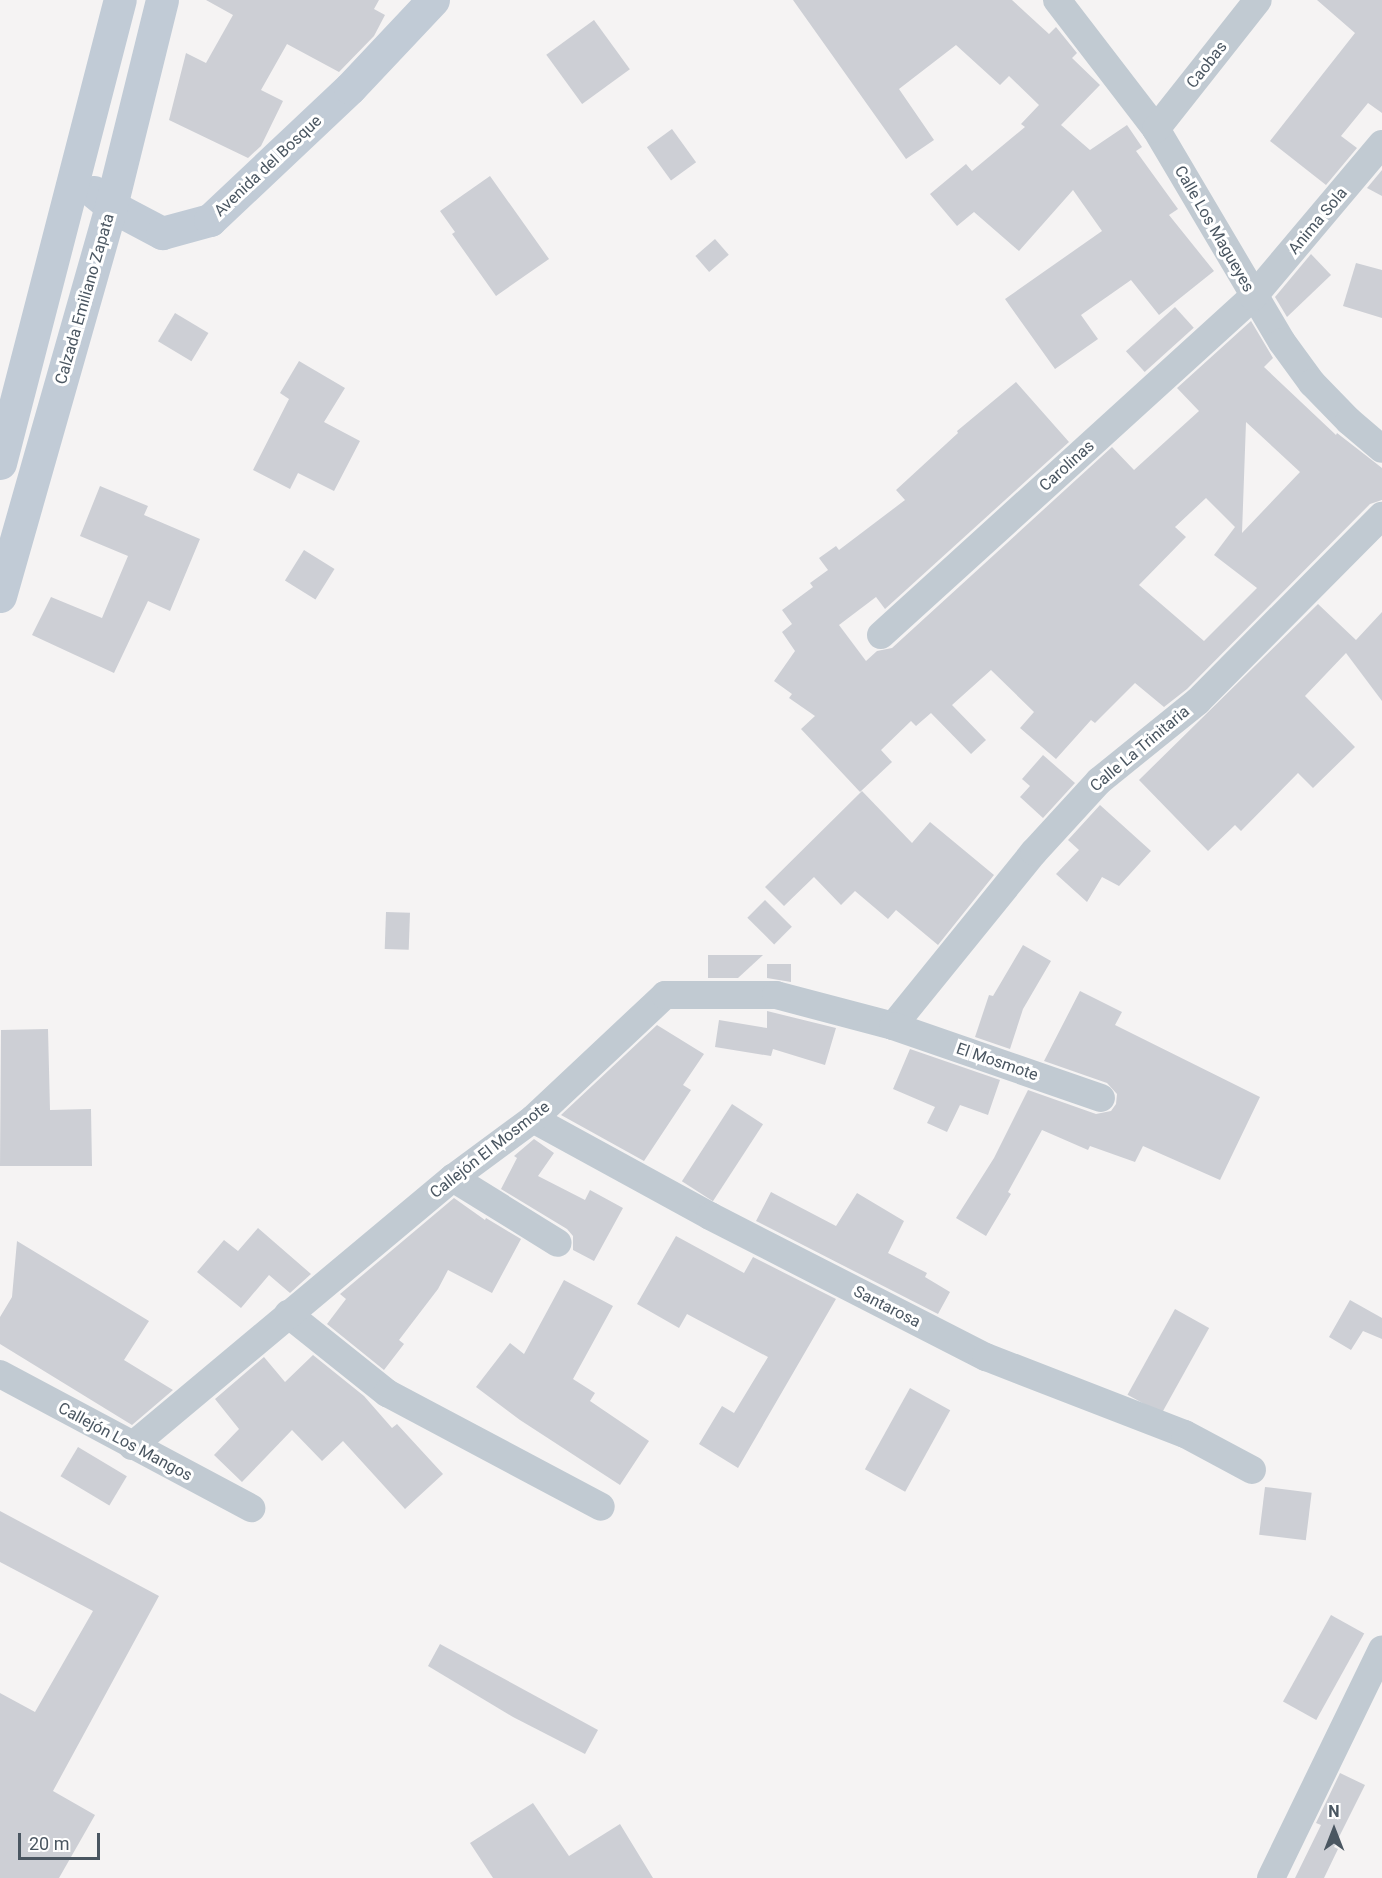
<!DOCTYPE html>
<html>
<head>
<meta charset="utf-8">
<style>
  body { margin:0 }
  #map { position:relative; width:1382px; height:1878px; overflow:hidden; background:#f5f3f3; font-family:Roboto,sans-serif }
  div>[style] { position:absolute }
  .building>* { inset:0; background:#cdcfd5; transform-origin:0 0 }
  .street>* { height:28px; margin:-14px; padding:0 14px; transform-origin:14px; border-radius:14px; background:#c1cad2 }
  .secondary>* { height:33px; margin:-16.5px; padding:0 16.5px; transform-origin:16.5px; border-radius:16.5px; background:#c1cbd6 }
  span { translate:-50% -50%; white-space:nowrap; text-align:center; line-height:1.15; -webkit-text-stroke:6px #fff; paint-order:stroke }
  .street-label { font-size:16px; color:#4a5661 }
  .north { position:absolute; left:1304px; top:1800px; width:60px; height:60px; -webkit-text-stroke:4px #fff; paint-order:stroke; rotate:0deg; font-size:16px; font-weight:700; line-height:24px; text-align:center; color:#4a5661 }
  .north::after { content:''; display:block; margin:auto; width:21px; height:27px; background:#4a5661; clip-path:polygon(50% 0,100% 100%,50% 72%,0 100%) }
  .scale { position:absolute; left:18px; top:1833px; width:82px; height:27px; box-sizing:border-box; border:3px solid #4a5661; border-top:0; padding-left:8px; font-size:18px; line-height:21px; white-space:nowrap; color:#4a5661; -webkit-text-stroke:4px #fff; paint-order:stroke }
</style>
</head>
<body>
<div id="map">
  <div class="building">
    <i style="clip-path:polygon(206px 0,379px 0,374px 9px,385px 15px,374px 36px,339px 72px,287px 44px,261px 90px,283px 101px,261px 146px,248px 158px,169px 120px,186px 53px,206px 63px,233px 15px)"></i>
    <i style="clip-path:polygon(793px 0,1012px 0,1049px 34px,1056px 27px,1077px 53px,1072px 58px,1100px 85px,1061px 125px,1090px 150px,1127px 125px,1142px 147px,1136px 151px,1178px 209px,1169px 215px,1214px 271px,1159px 315px,1131px 280px,1081px 315px,1098px 339px,1055px 369px,1005px 299px,1102px 231px,1073px 190px,1019px 251px,974px 212px,957px 226px,930px 194px,966px 164px,972px 171px,1025px 127px,1021px 124px,1039px 105px,1009px 76px,1000px 85px,956px 45px,899px 89px,934px 140px,906px 159px)"></i>
    <i style="clip-path:polygon(1317px 0,1382px 0,1382px 113px,1368px 103px,1341px 136px,1357px 148px,1326px 185px,1270px 141px,1355px 33px)"></i>
    <i style="left:594px;top:20px;width:61px;height:59px;rotate:54deg"></i>
    <i style="left:672px;top:129px;width:41px;height:31px;rotate:54deg"></i>
    <i style="clip-path:polygon(1382px 170px,1382px 196px,1367px 188px)"></i>
    <i style="clip-path:polygon(490px 176px,549px 259px,496px 296px,452px 234px,455px 232px,440px 211px)"></i>
    <i style="left:715px;top:239px;width:21px;height:26px;rotate:49deg"></i>
    <i style="clip-path:polygon(1311px 254px,1331px 275px,1287px 317px,1275px 297px)"></i>
    <i style="clip-path:polygon(1356px 263px,1382px 270px,1382px 318px,1343px 306px)"></i>
    <i style="left:1175px;top:307px;width:28px;height:66px;rotate:48deg"></i>
    <i style="left:175px;top:313px;width:39px;height:33px;rotate:31deg"></i>
    <i style="clip-path:polygon(evenodd,1251px 321px,1273px 358px,1264px 367px,1336px 435px,1337px 433px,1382px 468px,1382px 500px,1370px 504px,1187px 689px,1164px 707px,1135px 683px,1095px 723px,1091px 720px,1056px 759px,1020px 728px,1034px 712px,991px 670px,952px 705px,986px 740px,971px 754px,931px 713px,916px 726px,911px 721px,881px 750px,892px 762px,860px 792px,801px 729px,815px 716px,789px 698px,792px 694px,774px 681px,795px 651px,782px 632px,792px 624px,782px 610px,813px 587px,810px 583px,828px 570px,819px 558px,836px 546px,839px 550px,905px 500px,896px 490px,958px 433px,957px 431px,1016px 382px,1069px 442px,885px 609px,876px 597px,839px 625px,866px 661px,877px 651px,892px 648px,1112px 447px,1134px 470px,1199px 411px,1177px 388px,1251px 321px,1246px 422px,1300px 472px,1242px 533px,1246px 422px,1251px 321px,1206px 498px,1235px 527px,1214px 555px,1257px 588px,1204px 641px,1139px 585px,1186px 537px,1175px 527px,1206px 498px)"></i>
    <i style="clip-path:polygon(299px 361px,345px 388px,324px 422px,360px 441px,334px 491px,298px 473px,290px 489px,253px 470px,289px 399px,280px 393px)"></i>
    <i style="clip-path:polygon(100px 486px,148px 506px,144px 515px,200px 539px,170px 611px,148px 601px,114px 673px,32px 635px,51px 597px,102px 618px,128px 556px,80px 536px)"></i>
    <i style="left:304px;top:550px;width:36px;height:36px;rotate:32deg"></i>
    <i style="clip-path:polygon(1318px 604px,1356px 640px,1382px 612px,1382px 701px,1346px 653px,1305px 696px,1355px 747px,1313px 788px,1298px 773px,1241px 831px,1235px 825px,1208px 851px,1139px 780px)"></i>
    <i style="clip-path:polygon(1043px 755px,1075px 783px,1043px 818px,1020px 797px,1030px 786px,1022px 779px)"></i>
    <i style="clip-path:polygon(862px 791px,912px 843px,930px 822px,994px 875px,938px 945px,896px 910px,888px 919px,855px 891px,841px 905px,814px 877px,784px 906px,765px 887px)"></i>
    <i style="clip-path:polygon(1100px 805px,1151px 851px,1119px 886px,1102px 877px,1087px 902px,1056px 874px,1079px 850px,1068px 840px)"></i>
    <i style="left:765px;top:900px;width:38px;height:25px;rotate:45deg"></i>
    <i style="left:386px;top:912px;width:24px;height:37px;rotate:2deg"></i>
    <i style="clip-path:polygon(1023px 945px,1051px 961px,1023px 1009px,1010px 1049px,975px 1037px,989px 995px,993px 996px)"></i>
    <i style="clip-path:polygon(708px 955px,763px 955px,738px 978px,708px 978px)"></i>
    <i style="clip-path:polygon(767px 964px,791px 964px,791px 982px,767px 978px)"></i>
    <i style="clip-path:polygon(1080px 991px,1122px 1012px,1115px 1025px,1260px 1097px,1220px 1180px,1143px 1146px,1135px 1162px,1090px 1146px,1088px 1150px,1042px 1130px,1008px 1192px,1011px 1194px,986px 1236px,956px 1218px,994px 1158px,1028px 1090px,1096px 1114px,1111px 1111px,1116px 1104px,1117px 1094px,1107px 1083px,1044px 1061px)"></i>
    <i style="clip-path:polygon(767px 1011px,836px 1028px,825px 1065px,773px 1049px,771px 1056px,715px 1047px,719px 1020px,767px 1028px)"></i>
    <i style="clip-path:polygon(657px 1025px,704px 1054px,683px 1085px,691px 1090px,644px 1161px,561px 1115px)"></i>
    <i style="clip-path:polygon(48px 1029px,50px 1110px,91px 1109px,92px 1166px,0 1166px,1px 1030px)"></i>
    <i style="clip-path:polygon(910px 1049px,1000px 1080px,988px 1115px,960px 1105px,947px 1132px,927px 1123px,935px 1107px,893px 1089px)"></i>
    <i style="left:732px;top:1104px;width:37px;height:92px;rotate:33deg"></i>
    <i style="clip-path:polygon(534px 1139px,554px 1153px,538px 1176px,585px 1200px,590px 1190px,623px 1208px,594px 1261px,573px 1250px,573px 1236px,567px 1229px,501px 1189px,517px 1158px,514px 1156px)"></i>
    <i style="clip-path:polygon(771px 1192px,836px 1226px,857px 1193px,904px 1221px,888px 1253px,927px 1273px,925px 1277px,950px 1292px,938px 1314px,756px 1221px)"></i>
    <i style="clip-path:polygon(454px 1198px,485px 1220px,486px 1218px,521px 1239px,492px 1293px,448px 1270px,438px 1289px,399px 1340px,404px 1344px,384px 1370px,327px 1324px,346px 1299px,340px 1294px)"></i>
    <i style="clip-path:polygon(258px 1228px,311px 1274px,290px 1293px,269px 1275px,241px 1308px,197px 1272px,224px 1240px,238px 1251px)"></i>
    <i style="clip-path:polygon(676px 1236px,744px 1273px,753px 1257px,836px 1299px,738px 1468px,699px 1444px,722px 1406px,734px 1413px,768px 1357px,687px 1314px,679px 1328px,637px 1304px)"></i>
    <i style="clip-path:polygon(17px 1241px,149px 1321px,124px 1360px,173px 1390px,132px 1425px,0 1344px,0 1317px,12px 1297px)"></i>
    <i style="clip-path:polygon(564px 1280px,613px 1306px,573px 1379px,595px 1393px,590px 1401px,649px 1441px,620px 1485px,520px 1420px,476px 1387px,510px 1343px,524px 1354px)"></i>
    <i style="clip-path:polygon(1350px 1300px,1382px 1318px,1382px 1339px,1363px 1331px,1351px 1350px,1329px 1337px)"></i>
    <i style="left:1175px;top:1309px;width:39px;height:98px;rotate:29deg"></i>
    <i style="clip-path:polygon(313px 1355px,364px 1396px,392px 1428px,397px 1424px,443px 1474px,405px 1509px,343px 1441px,322px 1461px,292px 1430px,242px 1482px,214px 1455px,239px 1429px,215px 1399px,264px 1357px,285px 1382px)"></i>
    <i style="left:910px;top:1388px;width:46px;height:93px;rotate:29deg"></i>
    <i style="left:78px;top:1447px;width:57px;height:34px;rotate:31deg"></i>
    <i style="left:1265px;top:1487px;width:47px;height:48px;rotate:7deg"></i>
    <i style="clip-path:polygon(0 1511px,159px 1596px,53px 1791px,95px 1815px,59px 1878px,0 1878px,0 1693px,35px 1712px,93px 1611px,0 1562px)"></i>
    <i style="left:1331px;top:1615px;width:38px;height:99px;rotate:29deg"></i>
    <i style="clip-path:polygon(440px 1644px,598px 1730px,585px 1754px,513px 1717px,428px 1666px)"></i>
    <i style="clip-path:polygon(1340px 1773px,1365px 1785px,1334px 1847px,1338px 1849px,1324px 1878px,1295px 1878px,1321px 1825px,1316px 1823px)"></i>
    <i style="clip-path:polygon(533px 1803px,569px 1856px,620px 1824px,653px 1878px,493px 1878px,470px 1843px)"></i>
  </div>
  <div class="street">
    <i style="left:1057px;top:0;width:163px;rotate:52.5deg"></i>
    <i style="left:1156px;top:129px;width:247px;rotate:59.4deg"></i>
    <i style="left:1282px;top:342px;width:51px;rotate:53.8deg"></i>
    <i style="left:1312px;top:383px;width:53px;rotate:45.8deg"></i>
    <i style="left:1349px;top:421px;width:43px;rotate:40.3deg"></i>
    <i style="left:1156px;top:129px;width:164px;rotate:-51.7deg"></i>
    <i style="left:881px;top:635px;width:503px;rotate:-42.26deg"></i>
    <i style="left:1253px;top:297px;width:200px;rotate:-49.9deg"></i>
    <i style="left:893px;top:1026px;width:224px;rotate:-51deg"></i>
    <i style="left:1034px;top:852px;width:96px;rotate:-47.5deg"></i>
    <i style="left:1099px;top:781px;width:127px;rotate:-38.9deg"></i>
    <i style="left:1198px;top:701px;width:261px;rotate:-45.2deg"></i>
    <i style="left:533px;top:1119px;width:202px;rotate:28.7deg"></i>
    <i style="left:710px;top:1216px;width:310px;rotate:27.1deg"></i>
    <i style="left:986px;top:1357px;width:213px;rotate:21.2deg"></i>
    <i style="left:1185px;top:1434px;width:76px;rotate:28.2deg"></i>
    <i style="left:453px;top:1178px;width:123px;rotate:31.8deg"></i>
    <i style="left:288px;top:1314px;width:127px;rotate:38.6deg"></i>
    <i style="left:387px;top:1393px;width:242px;rotate:28deg"></i>
    <i style="left:0;top:1374px;width:285px;rotate:28.1deg"></i>
    <i style="left:132px;top:1446px;width:418px;rotate:-39.9deg"></i>
    <i style="left:453px;top:1178px;width:99px;rotate:-36.4deg"></i>
    <i style="left:533px;top:1119px;width:181px;rotate:-43.2deg"></i>
    <i style="left:665px;top:995px;width:111px"></i>
    <i style="left:776px;top:995px;width:121px;rotate:14.8deg"></i>
    <i style="left:893px;top:1026px;width:220px;rotate:19.1deg"></i>
    <i style="left:1271px;top:1878px;width:254px;rotate:-64.1deg"></i>
  </div>
  <div class="secondary">
    <i style="left:94px;top:192px;width:22px;rotate:39deg"></i>
    <i style="left:111px;top:206px;width:58px;rotate:27.9deg"></i>
    <i style="left:162px;top:233px;width:50px;rotate:-15.2deg"></i>
    <i style="left:210px;top:220px;width:192px;rotate:-43.3deg"></i>
    <i style="left:350px;top:88px;width:121px;rotate:-46.7deg"></i>
    <i style="left:0;top:463px;width:478px;rotate:-75.5deg"></i>
    <i style="left:0;top:596px;width:405px;rotate:-74.1deg"></i>
    <i style="left:111px;top:206px;width:212px;rotate:-76.1deg"></i>
  </div>
  <div class="street-label">
    <span style="left:1207px;top:65px;rotate:-52deg">Caobas</span>
    <span style="left:268px;top:166px;rotate:-43deg">Avenida del Bosque</span>
    <span style="left:1318px;top:221px;rotate:-50deg">Anima Sola</span>
    <span style="left:1214px;top:229px;rotate:60deg">Calle Los Magueyes</span>
    <span style="left:85px;top:299px;rotate:-74deg">Calzada Emiliano Zapata</span>
    <span style="left:1067px;top:466px;rotate:-42deg">Carolinas</span>
    <span style="left:1140px;top:749px;rotate:-40deg">Calle La Trinitaria</span>
    <span style="left:997px;top:1062px;rotate:19deg">El Mosmote</span>
    <span style="left:490px;top:1150px;rotate:-38deg">Callejón El Mosmote</span>
    <span style="left:887px;top:1307px;rotate:27deg">Santarosa</span>
    <span style="left:125px;top:1442px;rotate:28deg">Callejón Los Mangos</span>
  </div>
  <div class="north">N</div>
  <div class="scale">20 m</div>
</div>
</body>
</html>
